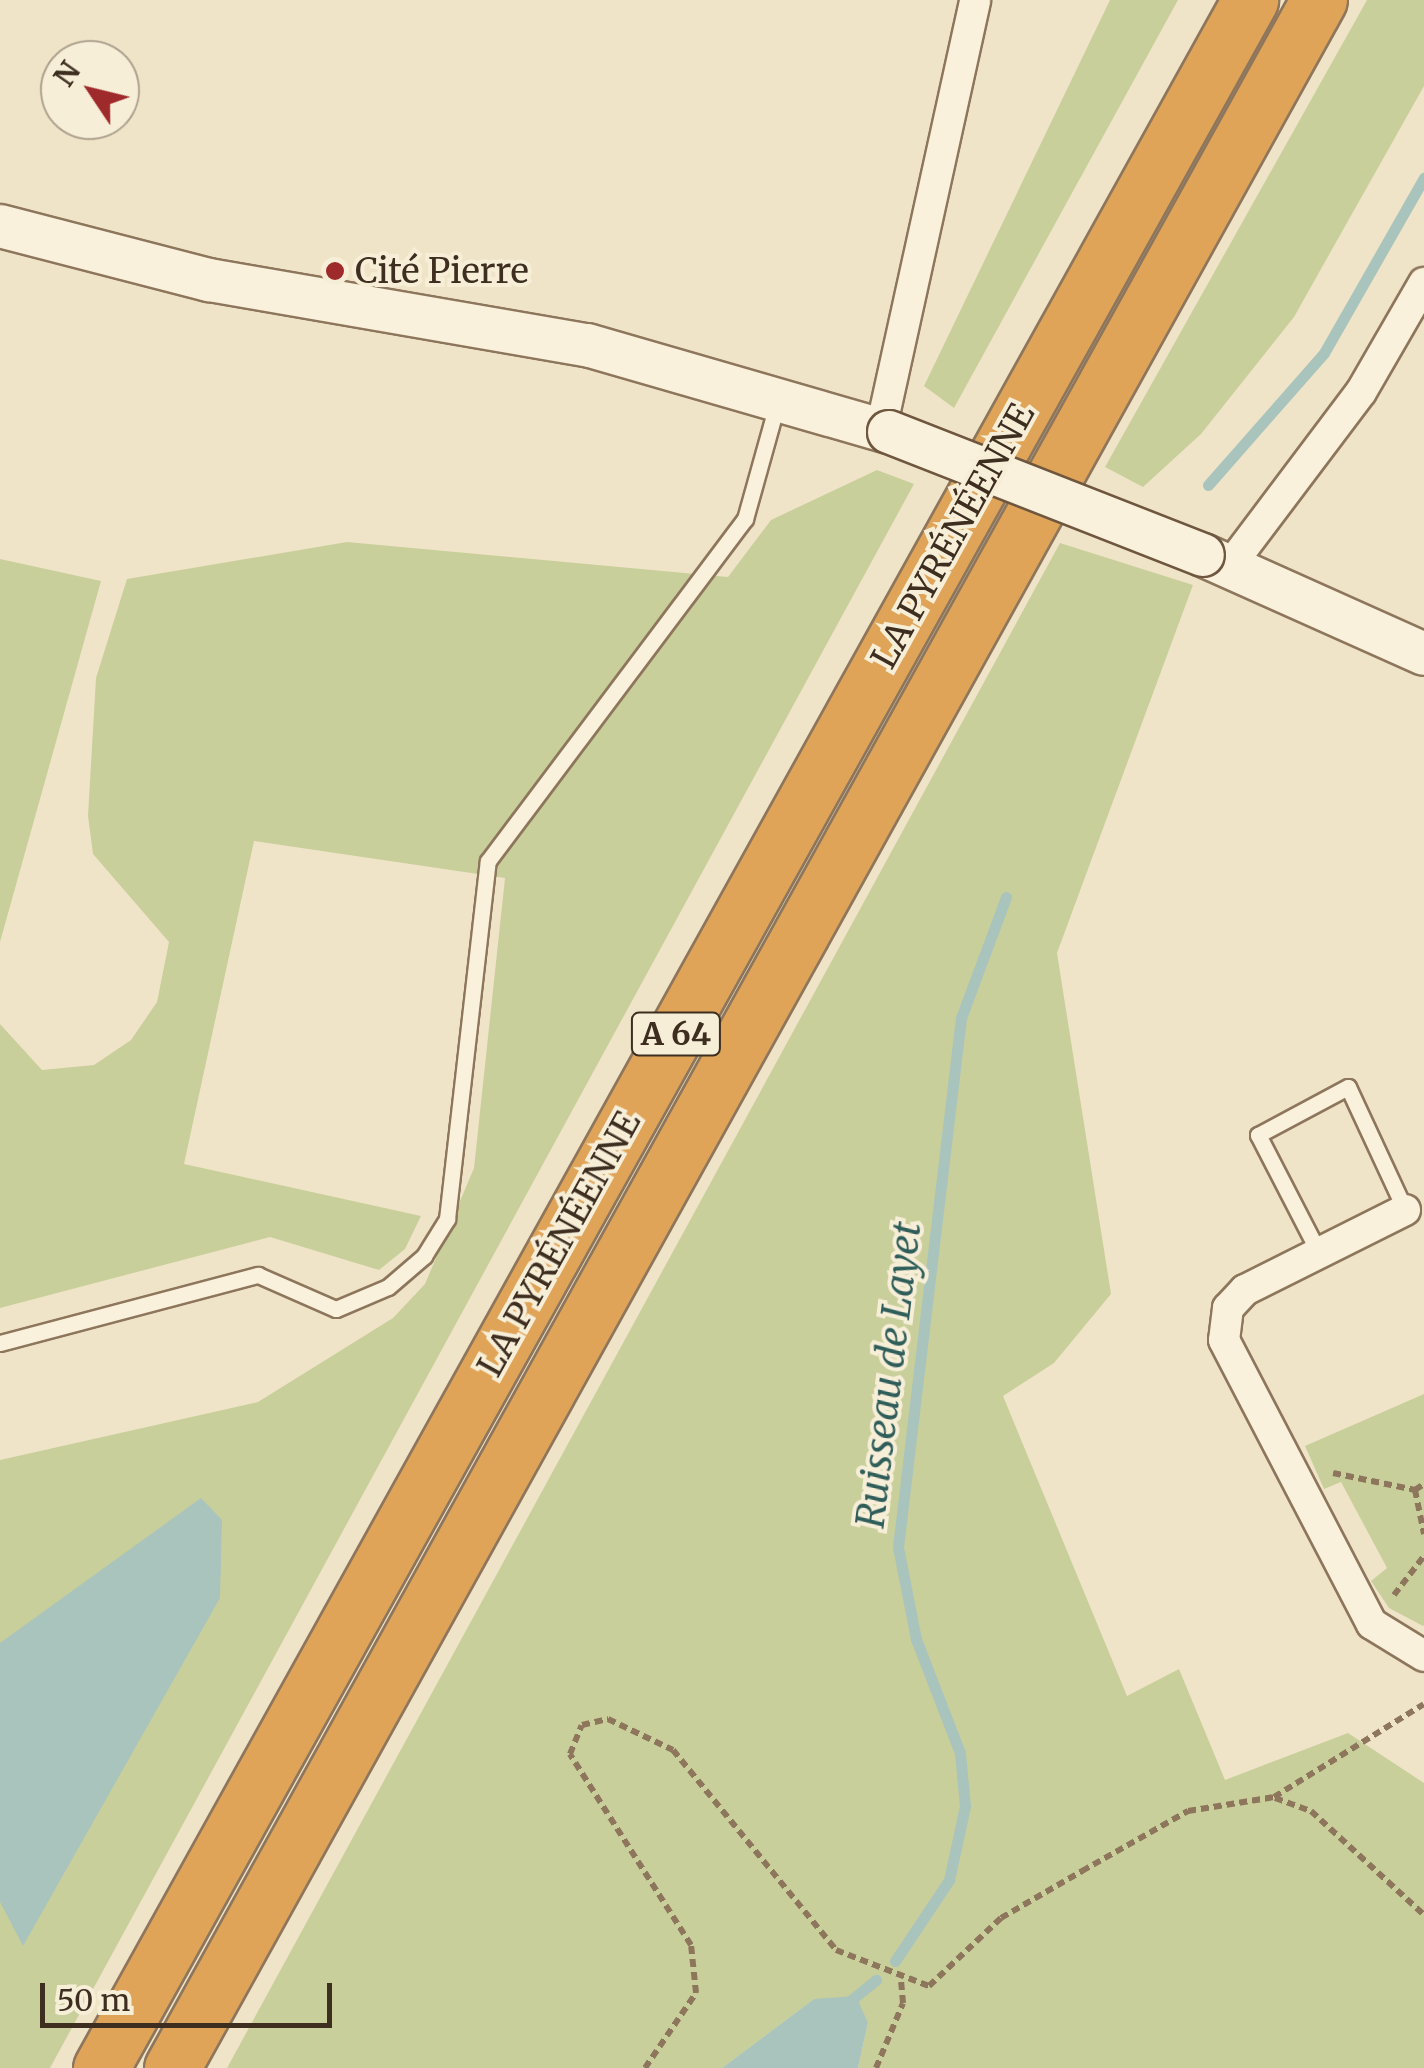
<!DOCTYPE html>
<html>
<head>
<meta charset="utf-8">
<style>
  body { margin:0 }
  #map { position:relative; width:1424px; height:2068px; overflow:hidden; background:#f0e4c8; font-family:Merriweather,serif }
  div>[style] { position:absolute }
  .green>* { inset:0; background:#c9cf9b }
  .water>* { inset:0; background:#a9c4bc }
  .stream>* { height:11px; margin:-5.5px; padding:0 5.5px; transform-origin:5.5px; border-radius:5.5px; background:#a9c4bc }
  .path>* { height:6px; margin-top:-3px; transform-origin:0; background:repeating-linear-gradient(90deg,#8d765c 0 8px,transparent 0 13px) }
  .roads { filter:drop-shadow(2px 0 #8d765c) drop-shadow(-2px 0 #8d765c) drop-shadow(0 2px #8d765c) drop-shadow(0 -2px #8d765c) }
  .lane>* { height:15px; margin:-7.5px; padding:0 7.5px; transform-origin:7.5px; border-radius:7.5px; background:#faf1dc }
  .street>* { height:30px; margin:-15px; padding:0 15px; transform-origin:15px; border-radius:15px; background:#faf1dc }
  .secondary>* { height:42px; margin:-21px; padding:0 21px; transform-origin:21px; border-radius:21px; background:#faf1dc }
  .highway>* { height:55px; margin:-27.5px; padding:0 27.5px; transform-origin:27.5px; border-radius:27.5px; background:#e0a458 }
  .bridges { filter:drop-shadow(2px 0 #6f573f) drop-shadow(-2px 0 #6f573f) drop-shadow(0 2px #6f573f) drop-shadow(0 -2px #6f573f) }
  .secondary-bridge>* { height:42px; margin:-21px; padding:0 21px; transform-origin:21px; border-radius:21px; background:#faf1dc }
  .dots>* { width:28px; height:28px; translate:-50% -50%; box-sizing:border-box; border:5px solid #f7eed8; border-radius:50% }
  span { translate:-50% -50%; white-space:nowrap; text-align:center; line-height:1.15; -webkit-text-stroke:8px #f7eed8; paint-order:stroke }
  .shield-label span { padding:2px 8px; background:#f7eed8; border:2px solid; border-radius:8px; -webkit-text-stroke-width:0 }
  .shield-label { font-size:32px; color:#3d2e20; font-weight:700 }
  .poi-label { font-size:35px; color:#3d2e20 }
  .left { translate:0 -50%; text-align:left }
  .street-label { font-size:35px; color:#3d2e20 }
  .water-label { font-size:38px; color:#2f5d5a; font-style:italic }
  .north { position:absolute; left:40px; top:40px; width:100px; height:100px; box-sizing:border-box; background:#f7eed8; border:2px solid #ada18e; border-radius:50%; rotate:305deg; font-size:28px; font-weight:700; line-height:40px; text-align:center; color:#3d2e20 }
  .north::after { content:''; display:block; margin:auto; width:35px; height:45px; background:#9e2a2b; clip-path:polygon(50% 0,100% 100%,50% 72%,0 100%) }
  .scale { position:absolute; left:40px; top:1983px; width:292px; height:45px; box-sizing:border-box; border:5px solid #3d2e20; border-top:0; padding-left:12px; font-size:30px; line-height:35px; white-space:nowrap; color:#3d2e20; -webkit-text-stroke:8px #f7eed8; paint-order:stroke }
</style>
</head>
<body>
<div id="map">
  <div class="green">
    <i style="clip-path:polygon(1110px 0,1178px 0,954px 408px,924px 386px)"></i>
    <i style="clip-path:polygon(1367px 0,1424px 0,1424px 86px,1294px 317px,1201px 434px,1143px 487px,1105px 467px)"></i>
    <i style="clip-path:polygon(877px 470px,914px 484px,50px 2068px,0 2068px,0 1460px,258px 1402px,393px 1318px,425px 1284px,474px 1168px,505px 878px,254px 841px,184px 1164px,421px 1216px,405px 1249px,379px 1270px,270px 1237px,0 1308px,0 1024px,42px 1070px,94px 1065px,131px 1040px,157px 1002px,169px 942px,93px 854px,88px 816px,96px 678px,127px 579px,347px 542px,728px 577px,771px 520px)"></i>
    <i style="clip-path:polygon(1060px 543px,1193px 585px,1057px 953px,1111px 1294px,1054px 1363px,1003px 1396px,1127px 1696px,1179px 1669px,1225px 1780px,1348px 1733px,1424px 1783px,1424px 2068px,858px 2068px,868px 2023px,814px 1999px,722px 2068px,227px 2068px)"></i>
    <i style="clip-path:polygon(0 559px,101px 581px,0 942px)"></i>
    <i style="clip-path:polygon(1424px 1394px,1424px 1625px,1423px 1626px,1389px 1608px,1371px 1581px,1387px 1568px,1341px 1482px,1324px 1489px,1305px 1446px)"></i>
  </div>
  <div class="water">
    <i style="clip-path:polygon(201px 1498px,222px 1520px,220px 1598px,23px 1946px,0 1902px,0 1643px)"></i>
    <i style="clip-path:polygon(856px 1996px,868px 2023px,858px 2068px,722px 2068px,814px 1999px)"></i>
  </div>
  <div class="stream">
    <i style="left:1208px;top:485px;width:176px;rotate:-48.7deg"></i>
    <i style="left:1324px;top:353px;width:202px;rotate:-60.3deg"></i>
    <i style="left:895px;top:1961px;width:97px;rotate:-56.3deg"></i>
    <i style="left:949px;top:1880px;width:76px;rotate:-77.8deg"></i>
    <i style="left:965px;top:1806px;width:53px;rotate:-95.4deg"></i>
    <i style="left:960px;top:1753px;width:122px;rotate:-111.1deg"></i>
    <i style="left:916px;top:1639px;width:94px;rotate:-101.1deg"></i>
    <i style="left:898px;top:1547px;width:533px;rotate:-83.21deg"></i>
    <i style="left:961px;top:1018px;width:129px;rotate:-69.6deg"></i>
    <i style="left:845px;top:2005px;width:40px;rotate:-39deg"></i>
  </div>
  <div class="path">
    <i style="left:1333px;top:1473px;width:84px;rotate:11.7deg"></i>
    <i style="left:1415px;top:1490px;width:45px;rotate:78.4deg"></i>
    <i style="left:1415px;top:1490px;width:11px;rotate:-34deg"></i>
    <i style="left:1394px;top:1595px;width:49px;rotate:-52.4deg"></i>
    <i style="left:1275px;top:1798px;width:38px;rotate:20deg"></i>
    <i style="left:1311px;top:1811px;width:154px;rotate:42.6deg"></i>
    <i style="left:645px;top:2068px;width:91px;rotate:-55.8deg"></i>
    <i style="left:696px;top:1993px;width:48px;rotate:-95.9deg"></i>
    <i style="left:691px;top:1945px;width:226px;rotate:-122.4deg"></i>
    <i style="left:570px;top:1754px;width:31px;rotate:-68deg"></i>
    <i style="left:582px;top:1725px;width:27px;rotate:-13deg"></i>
    <i style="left:608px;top:1719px;width:72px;rotate:25.5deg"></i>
    <i style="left:673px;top:1750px;width:258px;rotate:50.8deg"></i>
    <i style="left:836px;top:1950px;width:100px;rotate:21.2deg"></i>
    <i style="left:929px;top:1986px;width:99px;rotate:-43.4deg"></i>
    <i style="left:1001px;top:1918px;width:94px;rotate:-30.1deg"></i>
    <i style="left:1082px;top:1871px;width:122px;rotate:-29.5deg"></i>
    <i style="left:1188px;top:1811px;width:87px;rotate:-9.2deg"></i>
    <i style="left:1274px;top:1797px;width:176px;rotate:-31.8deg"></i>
    <i style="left:876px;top:2068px;width:70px;rotate:-67.4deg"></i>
    <i style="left:903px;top:2003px;width:21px;rotate:-95deg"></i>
  </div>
  <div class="roads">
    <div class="lane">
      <i style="left:1319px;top:1253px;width:133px;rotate:-117.3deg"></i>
      <i style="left:1258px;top:1135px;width:102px;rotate:-28.1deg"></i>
      <i style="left:1348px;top:1087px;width:136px;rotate:65.1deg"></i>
      <i style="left:0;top:1343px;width:267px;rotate:-14.8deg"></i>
      <i style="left:258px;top:1275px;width:85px;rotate:23.6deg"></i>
      <i style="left:336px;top:1309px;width:56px;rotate:-22.9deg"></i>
      <i style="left:388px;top:1287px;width:48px;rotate:-40.7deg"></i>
      <i style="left:424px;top:1256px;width:44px;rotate:-58.1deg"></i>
      <i style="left:447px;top:1219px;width:360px;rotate:-83.5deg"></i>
      <i style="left:488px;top:861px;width:428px;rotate:-53.1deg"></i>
      <i style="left:745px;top:519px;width:123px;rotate:-74.4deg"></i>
    </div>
    <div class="street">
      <i style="left:881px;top:429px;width:439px;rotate:-77.6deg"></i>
      <i style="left:1229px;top:567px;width:219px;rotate:-53deg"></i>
      <i style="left:1361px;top:392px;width:126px;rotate:-60deg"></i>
      <i style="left:1405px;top:1210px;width:179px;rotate:153.4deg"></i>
      <i style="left:1245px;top:1290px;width:25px;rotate:133deg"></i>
      <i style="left:1228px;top:1308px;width:32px;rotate:97deg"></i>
      <i style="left:1224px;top:1340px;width:320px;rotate:62.5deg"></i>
      <i style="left:1372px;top:1624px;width:61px;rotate:31.6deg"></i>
    </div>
    <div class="secondary">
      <i style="left:0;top:226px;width:216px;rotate:14.5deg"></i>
      <i style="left:209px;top:280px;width:384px;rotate:9.8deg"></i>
      <i style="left:587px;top:345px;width:314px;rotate:16.1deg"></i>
      <i style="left:1203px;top:555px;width:242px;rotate:24.1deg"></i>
    </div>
    <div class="highway">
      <i style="left:101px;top:2068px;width:2366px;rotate:-60.94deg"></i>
      <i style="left:172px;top:2068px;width:2365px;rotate:-60.99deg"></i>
    </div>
  </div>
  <div class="bridges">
    <div class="secondary-bridge">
      <i style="left:889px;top:432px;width:337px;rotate:21.4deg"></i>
    </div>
  </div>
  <div class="dots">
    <i style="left:335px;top:271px;background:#9e2a2b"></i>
  </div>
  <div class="shield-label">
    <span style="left:676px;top:1034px">A 64</span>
  </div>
  <div class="poi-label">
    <span class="left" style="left:355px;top:271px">Cité Pierre</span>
  </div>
  <div class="street-label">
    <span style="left:953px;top:536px;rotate:-61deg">LA PYRÉNÉENNE</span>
    <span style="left:559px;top:1244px;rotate:-61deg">LA PYRÉNÉENNE</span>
  </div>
  <div class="water-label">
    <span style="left:889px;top:1375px;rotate:-83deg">Ruisseau de Layet</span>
  </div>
  <div class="north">N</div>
  <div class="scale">50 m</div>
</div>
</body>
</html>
